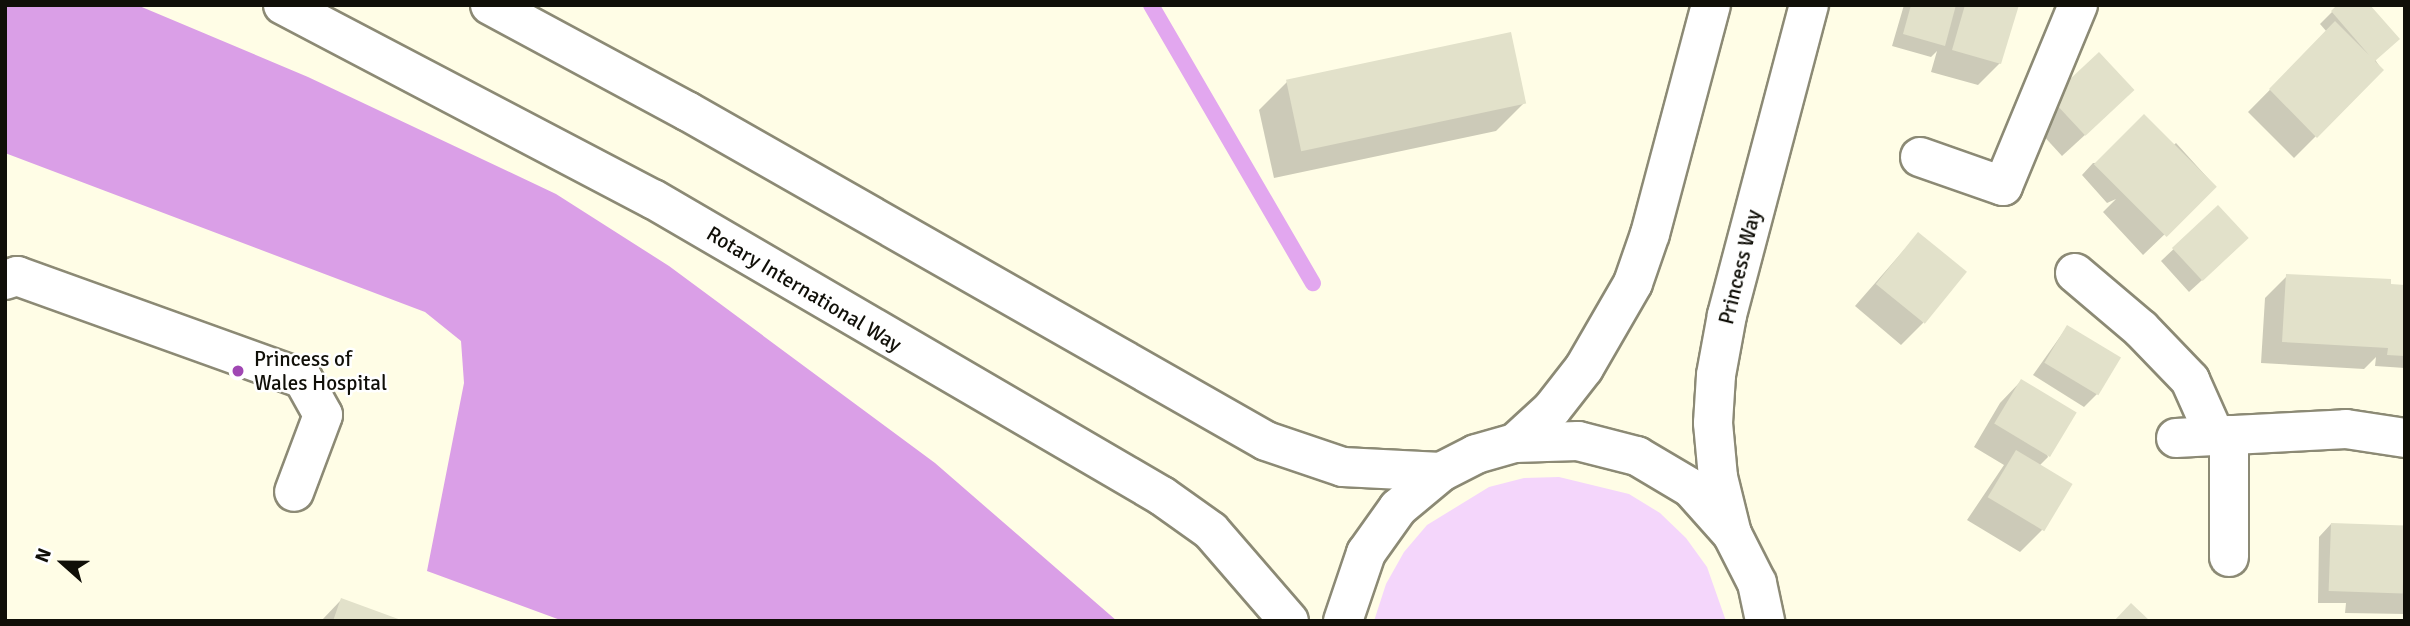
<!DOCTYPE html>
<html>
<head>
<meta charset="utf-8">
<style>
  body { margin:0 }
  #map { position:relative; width:2410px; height:626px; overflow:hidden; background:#fffde6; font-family:Signika,sans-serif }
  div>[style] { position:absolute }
  .green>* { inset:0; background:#f4d6fb }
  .forest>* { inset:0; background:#da9fe7 }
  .shadow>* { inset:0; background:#0003 }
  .stream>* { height:16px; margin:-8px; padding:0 8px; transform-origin:8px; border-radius:8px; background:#e2a7ef }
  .building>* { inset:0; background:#e2e1ca; transform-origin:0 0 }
  .roads { filter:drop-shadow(2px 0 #8c8a75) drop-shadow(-2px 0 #8c8a75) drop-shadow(0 2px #8c8a75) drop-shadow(0 -2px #8c8a75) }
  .minor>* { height:38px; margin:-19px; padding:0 19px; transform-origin:19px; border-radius:19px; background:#fff }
  .major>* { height:38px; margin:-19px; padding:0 19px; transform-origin:19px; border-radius:19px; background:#fff }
  .dots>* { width:19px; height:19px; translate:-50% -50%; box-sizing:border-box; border:4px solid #fff; border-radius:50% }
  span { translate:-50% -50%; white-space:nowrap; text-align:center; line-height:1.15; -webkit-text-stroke:5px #fff; paint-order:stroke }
  .street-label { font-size:21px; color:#100f08 }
  .poi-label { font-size:21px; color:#100f08 }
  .left { translate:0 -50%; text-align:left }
  .frame { position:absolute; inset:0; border:7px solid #100f08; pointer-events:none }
  .north { position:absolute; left:28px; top:528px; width:70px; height:70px; -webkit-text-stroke:5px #fff; paint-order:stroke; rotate:291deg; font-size:19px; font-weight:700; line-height:28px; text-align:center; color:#100f08 }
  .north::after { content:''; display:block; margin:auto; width:24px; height:32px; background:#100f08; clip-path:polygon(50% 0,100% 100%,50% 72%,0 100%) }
</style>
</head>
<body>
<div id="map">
  <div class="green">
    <i style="clip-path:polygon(1559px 477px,1629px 494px,1660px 513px,1686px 538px,1707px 567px,1726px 621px,1374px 621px,1386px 584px,1404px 552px,1427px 525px,1489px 487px,1524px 478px)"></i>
  </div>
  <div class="forest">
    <i style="clip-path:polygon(5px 5px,137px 5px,308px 77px,556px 194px,669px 266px,935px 463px,1117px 621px,563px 621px,427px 571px,464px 383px,461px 341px,425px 312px,5px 153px)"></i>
  </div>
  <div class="shadow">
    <i style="clip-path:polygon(1904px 5px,2017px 5px,2000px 63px,1978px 85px,1931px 72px,1937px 51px,1931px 57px,1892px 46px)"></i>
    <i style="clip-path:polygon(2339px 5px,2382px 70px,2294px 158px,2248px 112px,2327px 32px,2320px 24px)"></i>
    <i style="clip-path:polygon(2099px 54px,2110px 112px,2062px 156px,2029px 120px)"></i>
    <i style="clip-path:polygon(1287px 82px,1524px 103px,1496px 131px,1274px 178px,1259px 110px)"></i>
    <i style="clip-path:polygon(2176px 143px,2215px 186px,2143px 255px,2103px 212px,2116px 199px,2107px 203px,2082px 175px,2093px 163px,2156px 161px)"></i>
    <i style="clip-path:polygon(2218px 207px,2235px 250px,2189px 292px,2161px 261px)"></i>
    <i style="clip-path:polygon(1918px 234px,1923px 323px,1901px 345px,1855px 306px)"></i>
    <i style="clip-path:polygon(2287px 276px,2389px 289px,2405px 287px,2405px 368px,2375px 366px,2376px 357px,2364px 369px,2261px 363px,2265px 298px)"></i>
    <i style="clip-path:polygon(2067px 327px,2097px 394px,2084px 407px,2033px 375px)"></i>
    <i style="clip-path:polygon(2021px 381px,2048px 457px,2039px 466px,2042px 530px,2020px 552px,1967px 520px,2004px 465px,1974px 447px,2000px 403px)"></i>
    <i style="clip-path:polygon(2331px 524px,2405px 527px,2405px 614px,2345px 613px,2346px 603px,2318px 603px,2319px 537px)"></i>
    <i style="clip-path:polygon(341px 600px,397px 621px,321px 621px)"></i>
  </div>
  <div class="stream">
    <i style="left:1151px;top:5px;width:322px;rotate:59.8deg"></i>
  </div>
  <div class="building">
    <i style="clip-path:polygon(1911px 5px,1956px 5px,1945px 46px,1903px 34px)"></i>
    <i style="clip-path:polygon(1965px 5px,2019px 5px,2001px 64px,1952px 50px)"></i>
    <i style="clip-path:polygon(2337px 5px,2370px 5px,2400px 39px,2375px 61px,2384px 70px,2317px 138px,2269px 89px,2335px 21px,2369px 55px,2331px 11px)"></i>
    <i style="left:1511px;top:32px;width:73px;height:230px;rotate:78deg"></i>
    <i style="left:2099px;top:52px;width:52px;height:67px;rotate:47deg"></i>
    <i style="left:2144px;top:114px;width:103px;height:71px;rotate:45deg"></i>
    <i style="left:2218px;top:205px;width:45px;height:63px;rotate:47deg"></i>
    <i style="left:1918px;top:232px;width:63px;height:67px;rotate:39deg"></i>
    <i style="clip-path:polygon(2286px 274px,2391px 279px,2391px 284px,2405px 285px,2405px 356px,2387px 355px,2388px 348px,2282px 342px)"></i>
    <i style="left:2067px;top:325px;width:63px;height:44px;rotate:31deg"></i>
    <i style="left:2021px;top:379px;width:65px;height:52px;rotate:31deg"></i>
    <i style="left:2016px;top:450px;width:66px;height:55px;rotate:31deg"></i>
    <i style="left:2331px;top:523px;width:74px;height:68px;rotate:2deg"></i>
    <i style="clip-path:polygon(341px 598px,401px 620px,401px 621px,333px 621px)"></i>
    <i style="clip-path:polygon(2131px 603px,2150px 621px,2114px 621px)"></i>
  </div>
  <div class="roads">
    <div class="minor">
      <i style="left:1920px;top:157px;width:88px;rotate:19.3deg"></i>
      <i style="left:2003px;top:186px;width:196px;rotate:-67.5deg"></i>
      <i style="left:2075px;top:273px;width:87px;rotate:40.3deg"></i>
      <i style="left:2141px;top:329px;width:71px;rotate:46.1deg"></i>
      <i style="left:2190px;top:380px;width:61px;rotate:65.9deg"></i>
      <i style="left:5px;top:280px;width:13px;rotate:-18deg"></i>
      <i style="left:17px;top:276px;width:304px;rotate:19.8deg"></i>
      <i style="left:303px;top:379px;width:41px;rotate:60.9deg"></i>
      <i style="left:323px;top:415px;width:82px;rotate:110.6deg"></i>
      <i style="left:2176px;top:438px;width:170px;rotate:-3deg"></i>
      <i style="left:2346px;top:429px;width:60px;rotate:8.7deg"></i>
      <i style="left:1515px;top:443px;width:50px;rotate:-42.6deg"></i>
      <i style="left:1552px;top:409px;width:52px;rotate:-52deg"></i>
      <i style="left:1584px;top:368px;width:98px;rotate:-60deg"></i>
      <i style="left:1633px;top:283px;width:52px;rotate:-70.9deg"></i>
      <i style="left:1650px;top:234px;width:237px;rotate:-75.1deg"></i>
      <i style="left:1732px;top:534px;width:59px;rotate:-103.8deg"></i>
      <i style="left:1718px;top:477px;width:54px;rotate:-95.3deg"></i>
      <i style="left:1713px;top:423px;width:48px;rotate:-86.4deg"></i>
      <i style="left:1716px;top:375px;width:61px;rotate:-79.6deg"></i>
      <i style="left:1727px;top:315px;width:321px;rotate:-75.2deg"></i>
      <i style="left:2229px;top:557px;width:122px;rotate:-90deg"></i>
    </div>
    <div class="major">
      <i style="left:283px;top:5px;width:418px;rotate:27.7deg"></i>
      <i style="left:653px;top:199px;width:589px;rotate:30.26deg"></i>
      <i style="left:1162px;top:496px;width:60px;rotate:35.5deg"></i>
      <i style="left:1211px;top:531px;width:119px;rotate:49.1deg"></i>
      <i style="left:490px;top:5px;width:224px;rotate:28.3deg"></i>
      <i style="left:687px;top:111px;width:666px;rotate:29.68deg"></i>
      <i style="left:1266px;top:441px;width:81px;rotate:18.7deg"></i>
      <i style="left:1343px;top:467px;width:98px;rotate:2.9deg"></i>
      <i style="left:1343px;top:621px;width:72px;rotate:-71.3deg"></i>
      <i style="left:1366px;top:553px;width:55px;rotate:-54.6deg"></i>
      <i style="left:1398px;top:508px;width:56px;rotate:-39.9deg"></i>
      <i style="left:1441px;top:472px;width:39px;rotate:-27deg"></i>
      <i style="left:1476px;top:454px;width:41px;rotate:-15.8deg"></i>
      <i style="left:1515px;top:443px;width:63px;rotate:-1.8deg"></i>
      <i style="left:1578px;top:441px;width:61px;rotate:14.3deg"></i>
      <i style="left:1637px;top:456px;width:63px;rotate:30.7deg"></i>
      <i style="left:1691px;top:488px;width:62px;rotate:48.3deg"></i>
      <i style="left:1732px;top:534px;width:55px;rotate:63deg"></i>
      <i style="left:1757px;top:583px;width:39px;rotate:78deg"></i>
    </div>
  </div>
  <div class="dots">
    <i style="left:238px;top:371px;background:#a047b3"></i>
  </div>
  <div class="street-label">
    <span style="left:1740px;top:267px;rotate:-76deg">Princess Way</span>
    <span style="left:804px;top:289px;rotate:31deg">Rotary International Way</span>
  </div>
  <div class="poi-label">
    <span class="left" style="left:254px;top:371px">Princess of<br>Wales Hospital</span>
  </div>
  <div class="frame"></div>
  <div class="north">N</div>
</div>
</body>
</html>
